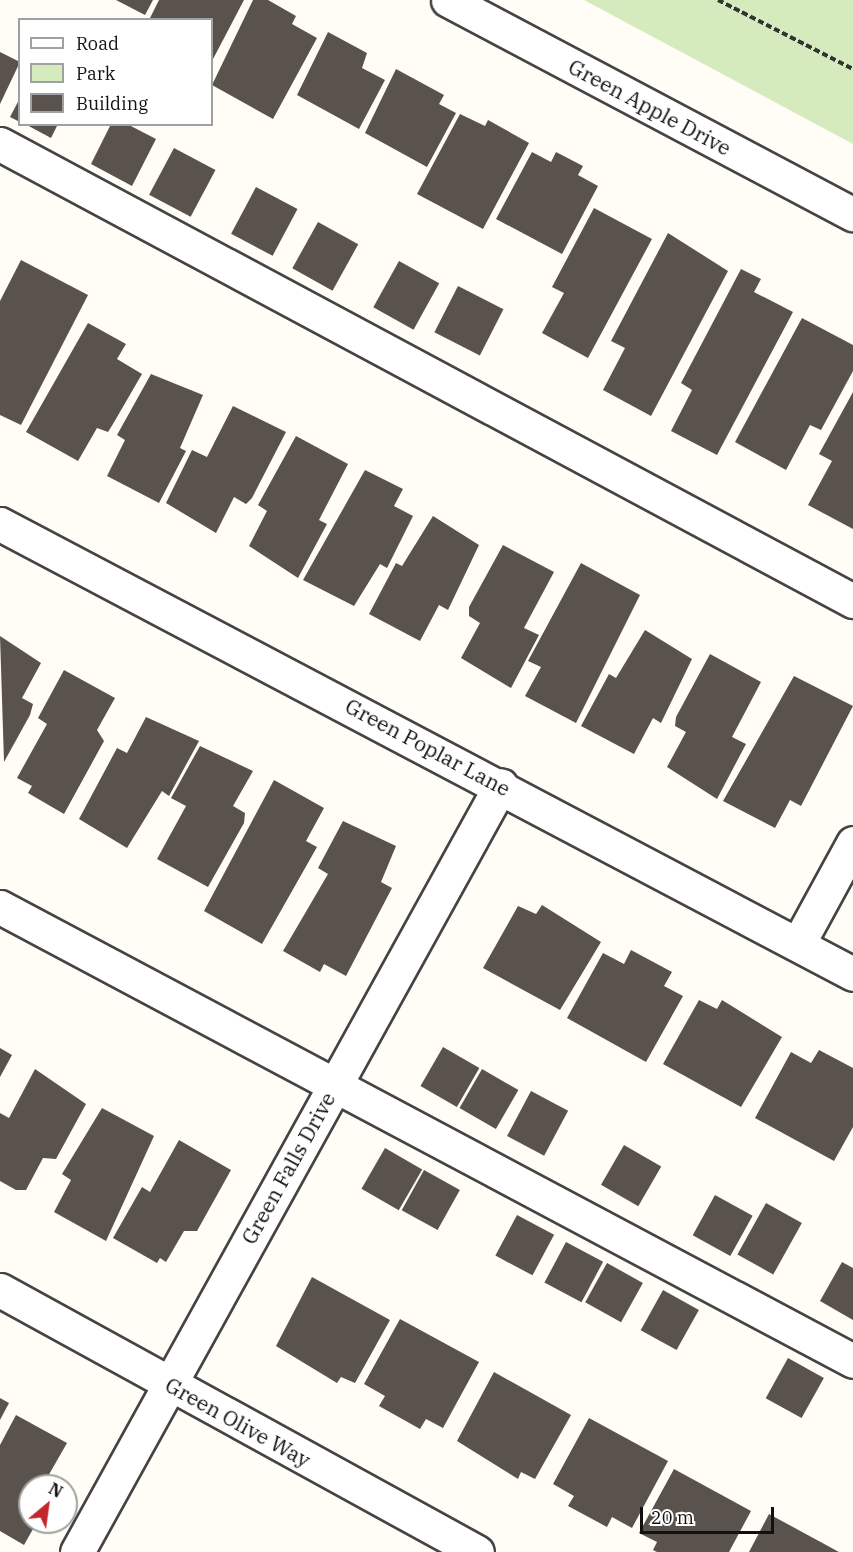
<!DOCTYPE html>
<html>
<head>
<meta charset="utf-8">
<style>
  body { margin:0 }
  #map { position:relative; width:853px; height:1552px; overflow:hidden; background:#fffdf5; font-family:"IBM Plex Serif",serif }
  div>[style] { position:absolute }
  .green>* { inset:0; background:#d5ebbd }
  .building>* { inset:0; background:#5a524d; transform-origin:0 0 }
  .path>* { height:4px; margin-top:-2px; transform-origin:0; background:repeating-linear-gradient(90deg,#333 0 6px,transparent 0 9px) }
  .roads { filter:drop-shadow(2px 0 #444) drop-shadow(-2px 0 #444) drop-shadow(0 2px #444) drop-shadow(0 -2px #444) }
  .minor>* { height:33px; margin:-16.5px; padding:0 16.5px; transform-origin:16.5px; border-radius:16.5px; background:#fff }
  span { translate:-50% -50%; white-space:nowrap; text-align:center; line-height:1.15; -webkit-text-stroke:6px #fff; paint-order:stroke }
  .street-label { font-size:21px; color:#111 }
  .legend { position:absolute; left:18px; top:18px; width:195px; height:108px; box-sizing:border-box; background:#fff; border:2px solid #a0a0a0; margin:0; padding:8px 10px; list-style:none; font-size:18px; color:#111 }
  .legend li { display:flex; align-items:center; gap:12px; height:30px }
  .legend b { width:30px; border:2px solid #a0a0a0 }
  .north { position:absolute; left:18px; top:1474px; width:60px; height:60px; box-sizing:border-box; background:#fff; border:2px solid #a0a0a0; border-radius:50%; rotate:29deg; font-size:16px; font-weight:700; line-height:24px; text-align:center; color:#111 }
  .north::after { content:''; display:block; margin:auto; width:21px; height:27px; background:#c4262e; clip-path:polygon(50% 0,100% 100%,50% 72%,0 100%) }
  .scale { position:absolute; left:640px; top:1507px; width:134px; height:27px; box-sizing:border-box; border:3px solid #111; border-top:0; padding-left:8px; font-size:18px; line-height:21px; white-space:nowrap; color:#111; -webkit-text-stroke:4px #fff; paint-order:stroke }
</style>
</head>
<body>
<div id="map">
  <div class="green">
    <i style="clip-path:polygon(584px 0,853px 0,853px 144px)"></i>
  </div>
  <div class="building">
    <i style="clip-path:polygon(116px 0,153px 0,145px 15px)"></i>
    <i style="clip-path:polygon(159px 0,244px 0,212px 61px,212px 20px,149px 20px)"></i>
    <i style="clip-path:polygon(253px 0,268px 0,296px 16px,292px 24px,317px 38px,273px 119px,212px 85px)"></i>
    <i style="clip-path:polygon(328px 32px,367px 53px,362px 68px,385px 80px,359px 129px,297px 95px)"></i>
    <i style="clip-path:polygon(0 52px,20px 62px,0 104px)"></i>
    <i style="clip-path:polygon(396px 69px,444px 95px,439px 104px,456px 113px,427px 167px,365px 133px)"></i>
    <i style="clip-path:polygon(20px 98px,20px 122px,10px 117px)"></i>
    <i style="clip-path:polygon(460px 114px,485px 126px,488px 120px,529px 143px,483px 229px,417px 194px)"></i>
    <i style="clip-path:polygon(25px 124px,58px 124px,51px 138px)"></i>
    <i style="clip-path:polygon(111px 124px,127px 124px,156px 139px,132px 186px,91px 164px)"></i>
    <i style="left:174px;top:148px;width:47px;height:53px;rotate:28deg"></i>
    <i style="clip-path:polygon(532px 152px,551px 162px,556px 152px,583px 166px,578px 175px,598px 186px,562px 254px,496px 219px)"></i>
    <i style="left:256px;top:187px;width:47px;height:53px;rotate:28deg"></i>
    <i style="clip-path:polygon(594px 208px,652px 239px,588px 358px,542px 333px,564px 293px,552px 287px)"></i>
    <i style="left:318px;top:222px;width:46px;height:53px;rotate:29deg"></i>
    <i style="clip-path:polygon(668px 233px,728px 271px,651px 416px,603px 390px,625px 348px,611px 341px)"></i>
    <i style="clip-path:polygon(21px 260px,88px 295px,21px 425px,0 415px,0 301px)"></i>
    <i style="left:399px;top:261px;width:46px;height:53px;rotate:29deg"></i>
    <i style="clip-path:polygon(741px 269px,761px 279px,754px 292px,793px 312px,717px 455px,671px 431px,692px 390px,681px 383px)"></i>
    <i style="left:458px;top:286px;width:51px;height:52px;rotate:27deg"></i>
    <i style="clip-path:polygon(802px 318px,853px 345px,853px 371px,821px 430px,810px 425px,786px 470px,735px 442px)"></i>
    <i style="clip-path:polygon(88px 323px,126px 344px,117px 359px,142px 374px,113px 424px,108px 432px,97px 428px,78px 461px,26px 432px)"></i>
    <i style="clip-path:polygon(151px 374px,203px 395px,180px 448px,186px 451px,159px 503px,107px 476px,125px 440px,117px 435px)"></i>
    <i style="clip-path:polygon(853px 392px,853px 529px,808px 505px,832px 461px,819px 454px)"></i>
    <i style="clip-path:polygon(233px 406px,286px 432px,252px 498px,246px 504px,234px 497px,216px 533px,166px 503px,192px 450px,207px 457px)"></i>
    <i style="clip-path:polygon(296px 436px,348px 464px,319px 520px,327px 524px,298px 578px,249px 546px,267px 511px,258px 505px)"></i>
    <i style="clip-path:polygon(365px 470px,403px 489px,394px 506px,413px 516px,387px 568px,380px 564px,354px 606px,303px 580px)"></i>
    <i style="clip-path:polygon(433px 516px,479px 545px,448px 610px,439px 605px,420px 641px,369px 614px,396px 563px,402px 566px)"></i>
    <i style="clip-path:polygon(503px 545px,554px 572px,524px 628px,539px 635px,511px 688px,461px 658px,480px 623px,469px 616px,469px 607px)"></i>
    <i style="clip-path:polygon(581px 563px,640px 595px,576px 723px,525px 696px,541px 667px,528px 661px)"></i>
    <i style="clip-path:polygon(645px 630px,692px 659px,661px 723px,653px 718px,634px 754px,581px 726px,609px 674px,616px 678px)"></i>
    <i style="clip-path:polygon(0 636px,41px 663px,22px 698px,33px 704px,30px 715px,4px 762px)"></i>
    <i style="clip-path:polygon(710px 654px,761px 682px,732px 737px,746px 744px,717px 799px,667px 767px,686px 732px,675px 726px,676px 717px)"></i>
    <i style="clip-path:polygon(64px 670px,115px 698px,97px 730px,104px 741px,64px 814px,28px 793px,32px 786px,17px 778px,47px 724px,38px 718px)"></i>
    <i style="clip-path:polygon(794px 676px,853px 706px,801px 806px,790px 800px,775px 828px,723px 801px)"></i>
    <i style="clip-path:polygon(146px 717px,199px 741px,169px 796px,162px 791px,127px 848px,79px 819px,117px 748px,127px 753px)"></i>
    <i style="clip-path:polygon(200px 746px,253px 771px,233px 806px,245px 813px,244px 823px,208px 887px,157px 859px,186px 806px,171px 798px)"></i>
    <i style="clip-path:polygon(274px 780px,324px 808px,306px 841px,317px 847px,262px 944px,204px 911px)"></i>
    <i style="clip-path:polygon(343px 821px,396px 846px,381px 882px,392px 888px,346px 976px,324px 964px,320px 972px,283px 951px,328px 874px,318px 868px)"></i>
    <i style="clip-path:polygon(542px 905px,601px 942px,560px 1010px,483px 968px,518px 906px,536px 914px)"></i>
    <i style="clip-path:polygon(631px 950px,672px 972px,664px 986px,683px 996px,646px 1062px,567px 1018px,603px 953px,624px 964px)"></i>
    <i style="clip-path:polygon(699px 1000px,717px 1009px,722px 1000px,782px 1037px,741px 1107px,663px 1064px)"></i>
    <i style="left:443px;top:1047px;width:42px;height:45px;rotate:30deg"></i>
    <i style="clip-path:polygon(0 1048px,12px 1055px,0 1077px)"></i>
    <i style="clip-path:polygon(819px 1050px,853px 1068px,853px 1127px,834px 1161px,755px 1118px,791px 1052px,811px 1063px)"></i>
    <i style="clip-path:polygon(35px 1069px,86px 1104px,56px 1159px,43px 1158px,26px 1190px,16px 1190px,0 1181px,0 1113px,9px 1118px)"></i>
    <i style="left:482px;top:1069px;width:42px;height:45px;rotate:30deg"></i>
    <i style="left:531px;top:1091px;width:42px;height:51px;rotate:28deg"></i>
    <i style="clip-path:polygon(102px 1108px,154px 1136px,106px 1241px,54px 1212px,71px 1180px,62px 1174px)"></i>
    <i style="clip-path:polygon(179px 1140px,231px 1170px,197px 1231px,184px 1231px,166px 1262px,160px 1258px,157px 1263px,113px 1238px,142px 1187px,150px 1192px)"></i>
    <i style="left:624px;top:1145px;width:43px;height:46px;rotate:30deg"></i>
    <i style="left:385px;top:1148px;width:43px;height:47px;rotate:30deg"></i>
    <i style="left:424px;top:1170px;width:41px;height:46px;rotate:29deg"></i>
    <i style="left:715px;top:1195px;width:43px;height:46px;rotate:29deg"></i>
    <i style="left:766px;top:1203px;width:41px;height:59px;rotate:29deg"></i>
    <i style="left:517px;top:1215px;width:42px;height:46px;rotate:28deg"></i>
    <i style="left:566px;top:1242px;width:42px;height:46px;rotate:28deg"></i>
    <i style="clip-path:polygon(842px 1262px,853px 1268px,853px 1320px,820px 1301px)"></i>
    <i style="left:607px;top:1263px;width:41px;height:45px;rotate:29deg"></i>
    <i style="clip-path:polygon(312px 1277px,390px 1320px,355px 1383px,341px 1377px,337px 1383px,276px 1346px)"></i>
    <i style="left:663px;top:1290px;width:41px;height:46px;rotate:29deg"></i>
    <i style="clip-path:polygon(400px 1319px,479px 1362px,443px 1428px,426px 1419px,420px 1429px,379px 1406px,385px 1396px,364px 1384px)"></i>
    <i style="left:788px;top:1358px;width:41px;height:46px;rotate:29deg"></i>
    <i style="clip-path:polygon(494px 1372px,571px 1415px,535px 1479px,521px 1472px,518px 1479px,457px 1441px)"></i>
    <i style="clip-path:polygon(0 1398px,9px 1403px,0 1420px)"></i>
    <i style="clip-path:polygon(16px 1415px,67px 1443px,47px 1478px,52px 1486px,30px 1486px,30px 1522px,37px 1522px,24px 1545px,0 1531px,0 1445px)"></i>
    <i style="clip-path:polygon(589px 1418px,668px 1461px,632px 1528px,612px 1517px,607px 1527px,568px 1506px,574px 1496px,553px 1484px)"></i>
    <i style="clip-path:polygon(674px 1469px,751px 1511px,729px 1552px,657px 1552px,653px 1550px,657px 1542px,639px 1533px)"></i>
    <i style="clip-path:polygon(769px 1514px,839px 1552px,749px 1552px)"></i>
  </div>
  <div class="path">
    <i style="left:718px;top:0;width:152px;rotate:27.1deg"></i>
  </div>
  <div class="roads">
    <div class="minor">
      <i style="left:448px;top:0;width:458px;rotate:27.9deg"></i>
      <i style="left:0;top:144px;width:968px;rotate:28.18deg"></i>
      <i style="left:0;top:524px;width:964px;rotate:27.81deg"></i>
      <i style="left:0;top:907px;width:966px;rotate:28.02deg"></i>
      <i style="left:798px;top:944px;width:115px;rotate:-61.4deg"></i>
      <i style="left:0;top:1290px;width:544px;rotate:28.78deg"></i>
      <i style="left:77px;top:1552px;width:876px;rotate:-61.07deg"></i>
    </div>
  </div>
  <div class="street-label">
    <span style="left:650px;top:107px;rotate:28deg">Green Apple Drive</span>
    <span style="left:428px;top:747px;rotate:28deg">Green Poplar Lane</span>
    <span style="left:288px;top:1168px;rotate:-61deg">Green Falls Drive</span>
    <span style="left:238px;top:1422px;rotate:29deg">Green Olive Way</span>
  </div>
  <ul class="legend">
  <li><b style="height:8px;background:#fff"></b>Road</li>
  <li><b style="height:16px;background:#d5ebbd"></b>Park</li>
  <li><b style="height:16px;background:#5a524d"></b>Building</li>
  </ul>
  <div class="north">N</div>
  <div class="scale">20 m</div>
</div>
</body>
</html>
